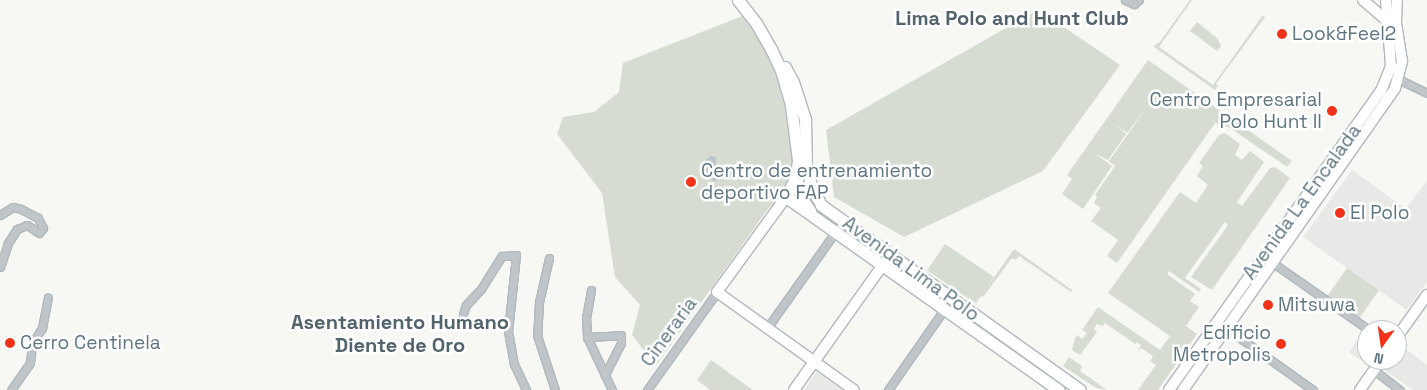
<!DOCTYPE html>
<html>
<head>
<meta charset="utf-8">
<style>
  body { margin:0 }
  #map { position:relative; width:1427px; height:390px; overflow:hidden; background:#f7f7f3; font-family:"Space Grotesk",sans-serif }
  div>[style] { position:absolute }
  .built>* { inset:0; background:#e8e8e7 }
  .green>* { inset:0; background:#d7dcd2; transform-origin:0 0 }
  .water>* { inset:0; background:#b7c7ca }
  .roads { filter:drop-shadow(1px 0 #b1b9bd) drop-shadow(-1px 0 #b1b9bd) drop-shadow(0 1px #b1b9bd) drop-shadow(0 -1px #b1b9bd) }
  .street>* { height:7px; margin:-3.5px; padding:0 3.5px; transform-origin:3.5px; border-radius:3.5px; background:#bfc5c8 }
  .secondary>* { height:10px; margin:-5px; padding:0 5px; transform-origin:5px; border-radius:5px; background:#fff }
  .primary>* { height:11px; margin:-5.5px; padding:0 5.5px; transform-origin:5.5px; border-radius:5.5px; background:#fff }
  .dots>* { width:14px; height:14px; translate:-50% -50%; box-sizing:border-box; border:2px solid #fff; border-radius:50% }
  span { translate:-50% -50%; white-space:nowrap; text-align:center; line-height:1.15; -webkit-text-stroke:5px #fff; paint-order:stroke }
  .poi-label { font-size:19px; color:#5f7681 }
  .left { translate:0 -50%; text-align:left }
  .right { translate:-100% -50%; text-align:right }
  .street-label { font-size:19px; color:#5f7681 }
  .neighbourhood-label { font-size:20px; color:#52636b; font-weight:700 }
  .north { position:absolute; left:1357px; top:320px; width:50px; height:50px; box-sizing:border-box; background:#fff; border:1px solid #bfc8cd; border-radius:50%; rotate:194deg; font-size:14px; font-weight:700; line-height:20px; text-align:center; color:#5f7681 }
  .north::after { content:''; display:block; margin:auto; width:18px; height:22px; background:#f23319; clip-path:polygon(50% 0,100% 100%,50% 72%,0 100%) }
</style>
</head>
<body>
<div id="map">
  <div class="built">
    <i style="clip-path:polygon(1352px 170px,1406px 209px,1427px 180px,1427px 282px,1407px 310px,1303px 237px)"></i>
    <i style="clip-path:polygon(1363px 332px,1367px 335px,1367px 360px,1372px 360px,1368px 365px,1349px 352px)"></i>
    <i style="clip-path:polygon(1403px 347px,1427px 365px,1427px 390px,1413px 390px,1386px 371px,1394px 360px,1397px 360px,1397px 355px)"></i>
    <i style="clip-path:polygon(817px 372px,843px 390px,804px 390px)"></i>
  </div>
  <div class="green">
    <i style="clip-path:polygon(1190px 0,1192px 0,1159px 47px,1213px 85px,1263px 15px,1265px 17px,1216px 84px,1218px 86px,1215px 90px,1154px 47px,1157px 43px,1159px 43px)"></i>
    <i style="clip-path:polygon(1038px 10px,1120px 65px,1043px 171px,904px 237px,834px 197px,826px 130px)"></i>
    <i style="clip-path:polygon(745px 15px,767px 50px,782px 92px,795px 134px,793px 173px,783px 192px,767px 210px,656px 366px,632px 335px,640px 305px,615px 277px,602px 193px,557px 134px,563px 117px,594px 112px,619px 92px,623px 63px)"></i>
    <i style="clip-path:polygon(1197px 22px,1217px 38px,1221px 46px,1217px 51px,1190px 31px)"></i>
    <i style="clip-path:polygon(1148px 60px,1292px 161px,1287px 167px,1230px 128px,1215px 123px,1117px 263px,1107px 256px,1118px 240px,1091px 221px,1101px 208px,1094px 203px,1097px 197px,1095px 195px,1115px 166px,1109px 161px,1147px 107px,1127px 133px,1114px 124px,1126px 134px,1108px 160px,1094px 153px,1112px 166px,1083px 209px,1062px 194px,1072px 179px,1067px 175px)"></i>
    <i style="clip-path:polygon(1225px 133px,1240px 144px,1235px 155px,1242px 160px,1250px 151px,1264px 162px,1237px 202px,1242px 206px,1270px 168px,1275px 167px,1290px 178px,1212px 290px,1191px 277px,1228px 225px,1225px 222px,1185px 278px,1201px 289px,1199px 292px,1169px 271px,1167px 274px,1195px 294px,1190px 301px,1199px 307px,1186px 326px,1197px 334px,1158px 390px,1138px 390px,1156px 365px,1150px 361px,1153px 356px,1141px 348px,1137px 352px,1141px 345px,1137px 342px,1135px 344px,1105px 323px,1102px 326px,1097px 324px,1094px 329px,1097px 332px,1080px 355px,1072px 350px,1075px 338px,1077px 335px,1082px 339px,1087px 333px,1082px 330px,1098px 307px,1160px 350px,1170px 336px,1108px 293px,1180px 192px,1196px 203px,1208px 185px,1197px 176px,1203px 166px,1199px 163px,1219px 135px)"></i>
    <i style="left:945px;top:244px;width:59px;height:32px;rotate:34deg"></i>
    <i style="clip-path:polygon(1014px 249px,1072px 290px,1071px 292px,1019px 256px,1016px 260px,1012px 258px,983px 297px,981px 296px)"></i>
    <i style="left:1347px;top:268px;width:39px;height:34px;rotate:35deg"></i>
    <i style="clip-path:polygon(1069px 357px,1082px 366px,1080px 371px,1107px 390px,1096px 388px,1063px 366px)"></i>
    <i style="clip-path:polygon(711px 360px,753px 390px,710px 390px,697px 380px)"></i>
  </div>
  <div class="water">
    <i style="clip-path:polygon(710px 156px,716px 157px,716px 166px,719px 168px,723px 169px,734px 165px,737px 166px,736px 176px,715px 181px,708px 178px,704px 168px,706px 160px)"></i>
  </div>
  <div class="roads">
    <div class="street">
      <i style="left:1125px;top:0;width:10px;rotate:24deg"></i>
      <i style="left:1134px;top:4px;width:6px;rotate:-39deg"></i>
      <i style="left:1394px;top:77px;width:37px;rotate:26deg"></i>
      <i style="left:0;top:215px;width:15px;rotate:-32deg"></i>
      <i style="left:13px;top:207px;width:8px;rotate:14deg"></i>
      <i style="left:21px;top:209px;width:19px;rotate:28deg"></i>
      <i style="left:38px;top:218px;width:11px;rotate:63deg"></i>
      <i style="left:43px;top:228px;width:6px;rotate:129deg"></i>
      <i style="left:39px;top:233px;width:14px;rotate:-146deg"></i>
      <i style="left:27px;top:225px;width:11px;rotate:158deg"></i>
      <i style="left:17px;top:229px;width:17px;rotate:123deg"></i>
      <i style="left:8px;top:243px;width:25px;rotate:108deg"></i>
      <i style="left:549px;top:258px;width:45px;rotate:102.8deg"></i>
      <i style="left:539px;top:302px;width:33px;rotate:93deg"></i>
      <i style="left:537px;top:335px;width:58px;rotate:71.9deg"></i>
      <i style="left:1273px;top:263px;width:117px;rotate:34.9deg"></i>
      <i style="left:591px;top:290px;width:27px;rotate:100deg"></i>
      <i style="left:586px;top:317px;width:20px;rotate:87deg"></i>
      <i style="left:587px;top:337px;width:59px;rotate:64.7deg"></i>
      <i style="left:463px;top:314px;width:9px;rotate:-72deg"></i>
      <i style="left:466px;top:305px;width:22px;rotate:-47deg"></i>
      <i style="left:481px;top:289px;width:39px;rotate:-58deg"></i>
      <i style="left:502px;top:256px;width:14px;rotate:-4deg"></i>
      <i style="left:516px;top:255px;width:76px;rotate:96deg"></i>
      <i style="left:508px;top:331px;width:34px;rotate:80deg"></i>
      <i style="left:514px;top:364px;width:29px;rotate:65deg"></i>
      <i style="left:767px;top:328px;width:131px;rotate:-54.6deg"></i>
      <i style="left:1226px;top:328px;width:107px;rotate:35.5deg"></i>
      <i style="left:587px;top:337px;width:34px;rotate:-3deg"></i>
      <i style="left:621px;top:335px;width:8px;rotate:90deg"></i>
      <i style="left:621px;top:343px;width:36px;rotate:117deg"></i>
      <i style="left:1374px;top:370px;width:33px;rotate:38deg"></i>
      <i style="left:11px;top:390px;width:33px;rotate:-55deg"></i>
      <i style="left:30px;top:363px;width:19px;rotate:-84deg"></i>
      <i style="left:32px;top:344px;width:19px;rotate:-58deg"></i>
      <i style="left:42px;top:328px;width:31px;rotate:-79deg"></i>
      <i style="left:647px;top:390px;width:120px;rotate:-54.5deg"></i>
      <i style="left:888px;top:390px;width:100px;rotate:-55.2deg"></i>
    </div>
    <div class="secondary">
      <i style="left:1363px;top:0;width:33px;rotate:41deg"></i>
      <i style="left:786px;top:197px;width:117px;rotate:126deg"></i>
      <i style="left:717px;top:292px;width:168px;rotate:35.6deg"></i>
      <i style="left:1397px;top:337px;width:52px;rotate:-54.5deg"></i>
      <i style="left:794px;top:390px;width:166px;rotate:-54.6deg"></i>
      <i style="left:1169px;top:390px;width:367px;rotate:-54.7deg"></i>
      <i style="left:1381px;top:91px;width:27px;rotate:-68deg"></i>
      <i style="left:1391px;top:66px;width:66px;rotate:-94.3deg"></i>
      <i style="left:1183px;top:390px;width:369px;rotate:-54.9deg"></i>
      <i style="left:1395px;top:88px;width:28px;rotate:-75deg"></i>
      <i style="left:1402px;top:61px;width:38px;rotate:-99deg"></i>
      <i style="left:1396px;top:23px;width:23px;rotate:-88deg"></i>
      <i style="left:1360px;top:390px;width:37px;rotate:-55deg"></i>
    </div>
    <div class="primary">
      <i style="left:738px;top:0;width:29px;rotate:52deg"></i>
      <i style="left:756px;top:23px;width:32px;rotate:60deg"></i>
      <i style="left:772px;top:51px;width:21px;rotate:65deg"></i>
      <i style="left:781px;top:70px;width:37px;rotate:74deg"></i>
      <i style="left:791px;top:106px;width:54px;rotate:82.6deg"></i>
      <i style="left:798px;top:160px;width:16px;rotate:97deg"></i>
      <i style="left:796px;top:176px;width:23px;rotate:115deg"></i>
      <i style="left:786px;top:197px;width:334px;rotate:35.3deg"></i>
      <i style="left:785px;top:67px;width:17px;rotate:62deg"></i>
      <i style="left:793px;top:82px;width:40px;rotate:72deg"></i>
      <i style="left:805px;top:120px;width:44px;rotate:88.7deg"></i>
      <i style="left:806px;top:164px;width:23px;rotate:77deg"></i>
      <i style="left:811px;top:186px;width:21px;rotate:62deg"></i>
      <i style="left:821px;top:205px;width:318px;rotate:35.5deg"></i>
      <i style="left:796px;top:176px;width:22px;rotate:77deg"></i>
      <i style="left:801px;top:197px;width:17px;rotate:57deg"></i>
    </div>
  </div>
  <div class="dots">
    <i style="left:1282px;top:34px;background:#f23319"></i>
    <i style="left:1332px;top:111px;background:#f23319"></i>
    <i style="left:691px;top:182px;background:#f23319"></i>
    <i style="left:1340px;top:213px;background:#f23319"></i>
    <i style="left:1268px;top:305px;background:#f23319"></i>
    <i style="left:10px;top:343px;background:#f23319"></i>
    <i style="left:1281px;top:344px;background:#f23319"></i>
  </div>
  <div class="poi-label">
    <span class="left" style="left:1292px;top:34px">Look&amp;Feel2</span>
    <span class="right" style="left:1322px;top:111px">Centro Empresarial<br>Polo Hunt II</span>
    <span class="left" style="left:701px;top:182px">Centro de entrenamiento<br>deportivo FAP</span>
    <span class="left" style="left:1350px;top:213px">El Polo</span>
    <span class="left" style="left:1278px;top:305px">Mitsuwa</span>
    <span class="right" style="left:1271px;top:344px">Edificio<br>Metropolis</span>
    <span class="left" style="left:20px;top:343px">Cerro Centinela</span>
  </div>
  <div class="street-label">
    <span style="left:1302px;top:202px;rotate:-54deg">Avenida La Encalada</span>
    <span style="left:911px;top:269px;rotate:36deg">Avenida Lima Polo</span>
    <span style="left:669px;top:332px;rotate:-54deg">Cineraria</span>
  </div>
  <div class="neighbourhood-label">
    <span style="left:1012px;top:18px">Lima Polo and Hunt Club</span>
    <span style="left:400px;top:334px">Asentamiento Humano<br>Diente de Oro</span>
  </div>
  <div class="north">N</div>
</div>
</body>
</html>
